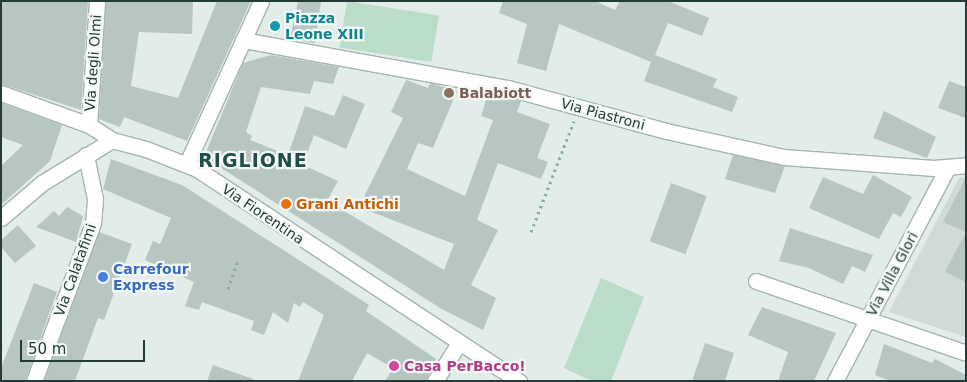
<!DOCTYPE html>
<html>
<head>
<meta charset="utf-8">
<style>
  body { margin:0 }
  #map { position:relative; width:967px; height:382px; overflow:hidden; background:#e2ece9; font-family:"DejaVu Sans",sans-serif }
  div>[style] { position:absolute }
  .built>* { inset:0; background:#d0dbd8 }
  .green>* { inset:0; background:#bcdcca; transform-origin:0 0 }
  .building>* { inset:0; background:#b8c6c2; transform-origin:0 0 }
  .path>* { height:3px; margin-top:-1.5px; transform-origin:0; background:repeating-linear-gradient(90deg,#84aea8 0 2.5px,transparent 0 6.5px) }
  .roads { filter:drop-shadow(1px 0 #a5b4b1) drop-shadow(-1px 0 #a5b4b1) drop-shadow(0 1px #a5b4b1) drop-shadow(0 -1px #a5b4b1) }
  .street>* { height:15px; margin:-7.5px; padding:0 7.5px; transform-origin:7.5px; border-radius:7.5px; background:#fff }
  .dots>* { width:14px; height:14px; translate:-50% -50%; box-sizing:border-box; border:2px solid #f3f8f6; border-radius:50% }
  span { translate:-50% -50%; white-space:nowrap; text-align:center; line-height:1.15; -webkit-text-stroke:4.5px #f3f8f6; paint-order:stroke }
  .culture-label { font-size:14px; color:#0d838f; font-weight:700 }
  .left { translate:0 -50%; text-align:left }
  .street-label { font-size:14px; color:#233c39 }
  .education-label { font-size:14px; color:#785e54; font-weight:700 }
  .food-label { font-size:14px; color:#c56008; font-weight:700 }
  .shop-label { font-size:14px; color:#366cbe; font-weight:700 }
  .hotel-label { font-size:14px; color:#b23c85; font-weight:700 }
  .district-label { font-size:19px; color:#204d4a; font-weight:700; letter-spacing:1px }
  .frame { position:absolute; inset:0; border:2px solid #233c39; pointer-events:none }
  .scale { position:absolute; left:20px; top:340px; width:125px; height:22px; box-sizing:border-box; border:2px solid #233c39; border-top:0; padding-left:6px; font-size:15px; line-height:18px; white-space:nowrap; color:#233c39; -webkit-text-stroke:4px #f3f8f6; paint-order:stroke }
</style>
</head>
<body>
<div id="map">
  <div class="built">
    <i style="clip-path:polygon(966px 177px,966px 337px,889px 312px,959px 178px)"></i>
  </div>
  <div class="green">
    <i style="left:347px;top:1px;width:93px;height:47px;rotate:9deg"></i>
    <i style="clip-path:polygon(601px 278px,644px 297px,611px 381px,592px 381px,564px 368px)"></i>
  </div>
  <div class="building">
    <i style="clip-path:polygon(1px 1px,88px 1px,81px 110px,1px 84px)"></i>
    <i style="clip-path:polygon(106px 1px,193px 2px,192px 34px,139px 32px,131px 86px,178px 98px,217px 1px,251px 1px,187px 141px,124px 117px,120px 127px,99px 119px)"></i>
    <i style="clip-path:polygon(298px 1px,321px 1px,315px 43px,290px 39px)"></i>
    <i style="clip-path:polygon(503px 1px,595px 1px,615px 10px,620px 1px,668px 1px,709px 18px,702px 36px,668px 23px,655px 55px,717px 79px,713px 87px,738px 97px,732px 112px,644px 81px,651px 62px,559px 24px,546px 71px,517px 63px,527px 24px,499px 13px)"></i>
    <i style="clip-path:polygon(271px 55px,339px 67px,333px 84px,314px 81px,310px 94px,261px 87px,246px 132px,252px 136px,250px 140px,288px 155px,305px 106px,334px 116px,343px 95px,365px 104px,346px 149px,314px 135px,303px 165px,338px 181px,327px 201px,444px 270px,454px 244px,359px 207px,403px 118px,391px 112px,406px 80px,428px 88px,430px 83px,457px 91px,433px 148px,418px 143px,407px 169px,465px 196px,493px 120px,481px 116px,488px 94px,521px 101px,517px 112px,550px 124px,537px 158px,548px 162px,541px 179px,498px 163px,477px 220px,498px 230px,471px 285px,496px 298px,483px 330px,440px 308px,204px 157px,243px 63px)"></i>
    <i style="clip-path:polygon(949px 81px,966px 87px,966px 118px,938px 108px)"></i>
    <i style="clip-path:polygon(1px 103px,62px 125px,50px 161px,1px 205px,1px 166px,23px 145px,1px 137px)"></i>
    <i style="clip-path:polygon(884px 111px,936px 137px,927px 158px,873px 138px)"></i>
    <i style="clip-path:polygon(733px 155px,785px 166px,775px 193px,725px 179px)"></i>
    <i style="clip-path:polygon(111px 159px,182px 185px,369px 305px,366px 311px,436px 359px,426px 381px,385px 381px,393px 368px,367px 353px,352px 381px,298px 381px,324px 315px,303px 302px,300px 307px,294px 303px,288px 323px,273px 312px,264px 335px,251px 330px,254px 321px,202px 302px,199px 310px,185px 306px,194px 282px,145px 260px,153px 241px,160px 244px,171px 218px,103px 189px)"></i>
    <i style="clip-path:polygon(873px 175px,912px 197px,901px 217px,893px 213px,879px 239px,809px 208px,823px 177px,863px 194px)"></i>
    <i style="clip-path:polygon(966px 177px,966px 232px,943px 222px)"></i>
    <i style="left:671px;top:183px;width:38px;height:62px;rotate:20deg"></i>
    <i style="clip-path:polygon(67px 207px,83px 216px,76px 242px,36px 227px,54px 211px,59px 216px)"></i>
    <i style="clip-path:polygon(18px 225px,36px 246px,15px 263px,1px 247px,1px 240px)"></i>
    <i style="clip-path:polygon(790px 228px,873px 255px,865px 272px,852px 266px,843px 284px,809px 268px,779px 261px)"></i>
    <i style="clip-path:polygon(99px 232px,132px 244px,104px 320px,98px 318px,75px 381px,44px 381px)"></i>
    <i style="clip-path:polygon(966px 232px,966px 282px,945px 272px)"></i>
    <i style="clip-path:polygon(34px 283px,57px 292px,25px 381px,1px 381px,1px 368px)"></i>
    <i style="clip-path:polygon(762px 307px,836px 333px,814px 381px,778px 381px,788px 352px,748px 335px)"></i>
    <i style="clip-path:polygon(705px 343px,734px 353px,725px 381px,692px 381px)"></i>
    <i style="clip-path:polygon(884px 344px,932px 363px,935px 359px,966px 375px,966px 381px,890px 381px,875px 375px)"></i>
    <i style="clip-path:polygon(213px 365px,253px 379px,253px 381px,207px 381px)"></i>
  </div>
  <div class="path">
    <i style="left:531px;top:232px;width:119px;rotate:-68.8deg"></i>
    <i style="left:228px;top:289px;width:31px;rotate:-71deg"></i>
  </div>
  <div class="roads">
    <div class="street">
      <i style="left:243px;top:40px;width:269px;rotate:10.3deg"></i>
      <i style="left:508px;top:88px;width:164px;rotate:15.2deg"></i>
      <i style="left:666px;top:131px;width:121px;rotate:12.4deg"></i>
      <i style="left:784px;top:157px;width:150px;rotate:4.2deg"></i>
      <i style="left:934px;top:168px;width:32px;rotate:-5deg"></i>
      <i style="left:1px;top:93px;width:94px;rotate:20deg"></i>
      <i style="left:89px;top:125px;width:27px;rotate:33deg"></i>
      <i style="left:89px;top:125px;width:124px;rotate:-86.3deg"></i>
      <i style="left:187px;top:163px;width:178px;rotate:-65.4deg"></i>
      <i style="left:1px;top:218px;width:54px;rotate:-40.5deg"></i>
      <i style="left:42px;top:183px;width:82px;rotate:-31.6deg"></i>
      <i style="left:112px;top:140px;width:35px;rotate:15deg"></i>
      <i style="left:146px;top:149px;width:55px;rotate:21.4deg"></i>
      <i style="left:197px;top:169px;width:386px;rotate:33.4deg"></i>
      <i style="left:756px;top:281px;width:222px;rotate:18.9deg"></i>
      <i style="left:34px;top:381px;width:169px;rotate:-69.5deg"></i>
      <i style="left:93px;top:223px;width:24px;rotate:-85deg"></i>
      <i style="left:95px;top:199px;width:45px;rotate:-101.6deg"></i>
      <i style="left:435px;top:381px;width:45px;rotate:-57.7deg"></i>
      <i style="left:835px;top:381px;width:242px;rotate:-62.2deg"></i>
    </div>
  </div>
  <div class="dots">
    <i style="left:275px;top:26px;background:#0f9aa8"></i>
    <i style="left:449px;top:93px;background:#8d6e63"></i>
    <i style="left:286px;top:204px;background:#e8710a"></i>
    <i style="left:103px;top:277px;background:#3f7fe0"></i>
    <i style="left:394px;top:366px;background:#d1479c"></i>
  </div>
  <div class="culture-label">
    <span class="left" style="left:285px;top:26px">Piazza<br>Leone XIII</span>
  </div>
  <div class="street-label">
    <span style="left:93px;top:63px;rotate:-86deg">Via degli Olmi</span>
    <span style="left:603px;top:114px;rotate:15deg">Via Piastroni</span>
    <span style="left:263px;top:214px;rotate:34deg">Via Fiorentina</span>
    <span style="left:75px;top:270px;rotate:-70deg">Via Calatafimi</span>
    <span style="left:892px;top:274px;rotate:-62deg">Via Villa Glori</span>
  </div>
  <div class="education-label">
    <span class="left" style="left:459px;top:93px">Balabiott</span>
  </div>
  <div class="food-label">
    <span class="left" style="left:296px;top:204px">Grani Antichi</span>
  </div>
  <div class="shop-label">
    <span class="left" style="left:113px;top:277px">Carrefour<br>Express</span>
  </div>
  <div class="hotel-label">
    <span class="left" style="left:404px;top:366px">Casa PerBacco!</span>
  </div>
  <div class="district-label">
    <span style="left:253px;top:161px">RIGLIONE</span>
  </div>
  <div class="frame"></div>
  <div class="scale">50 m</div>
</div>
</body>
</html>
